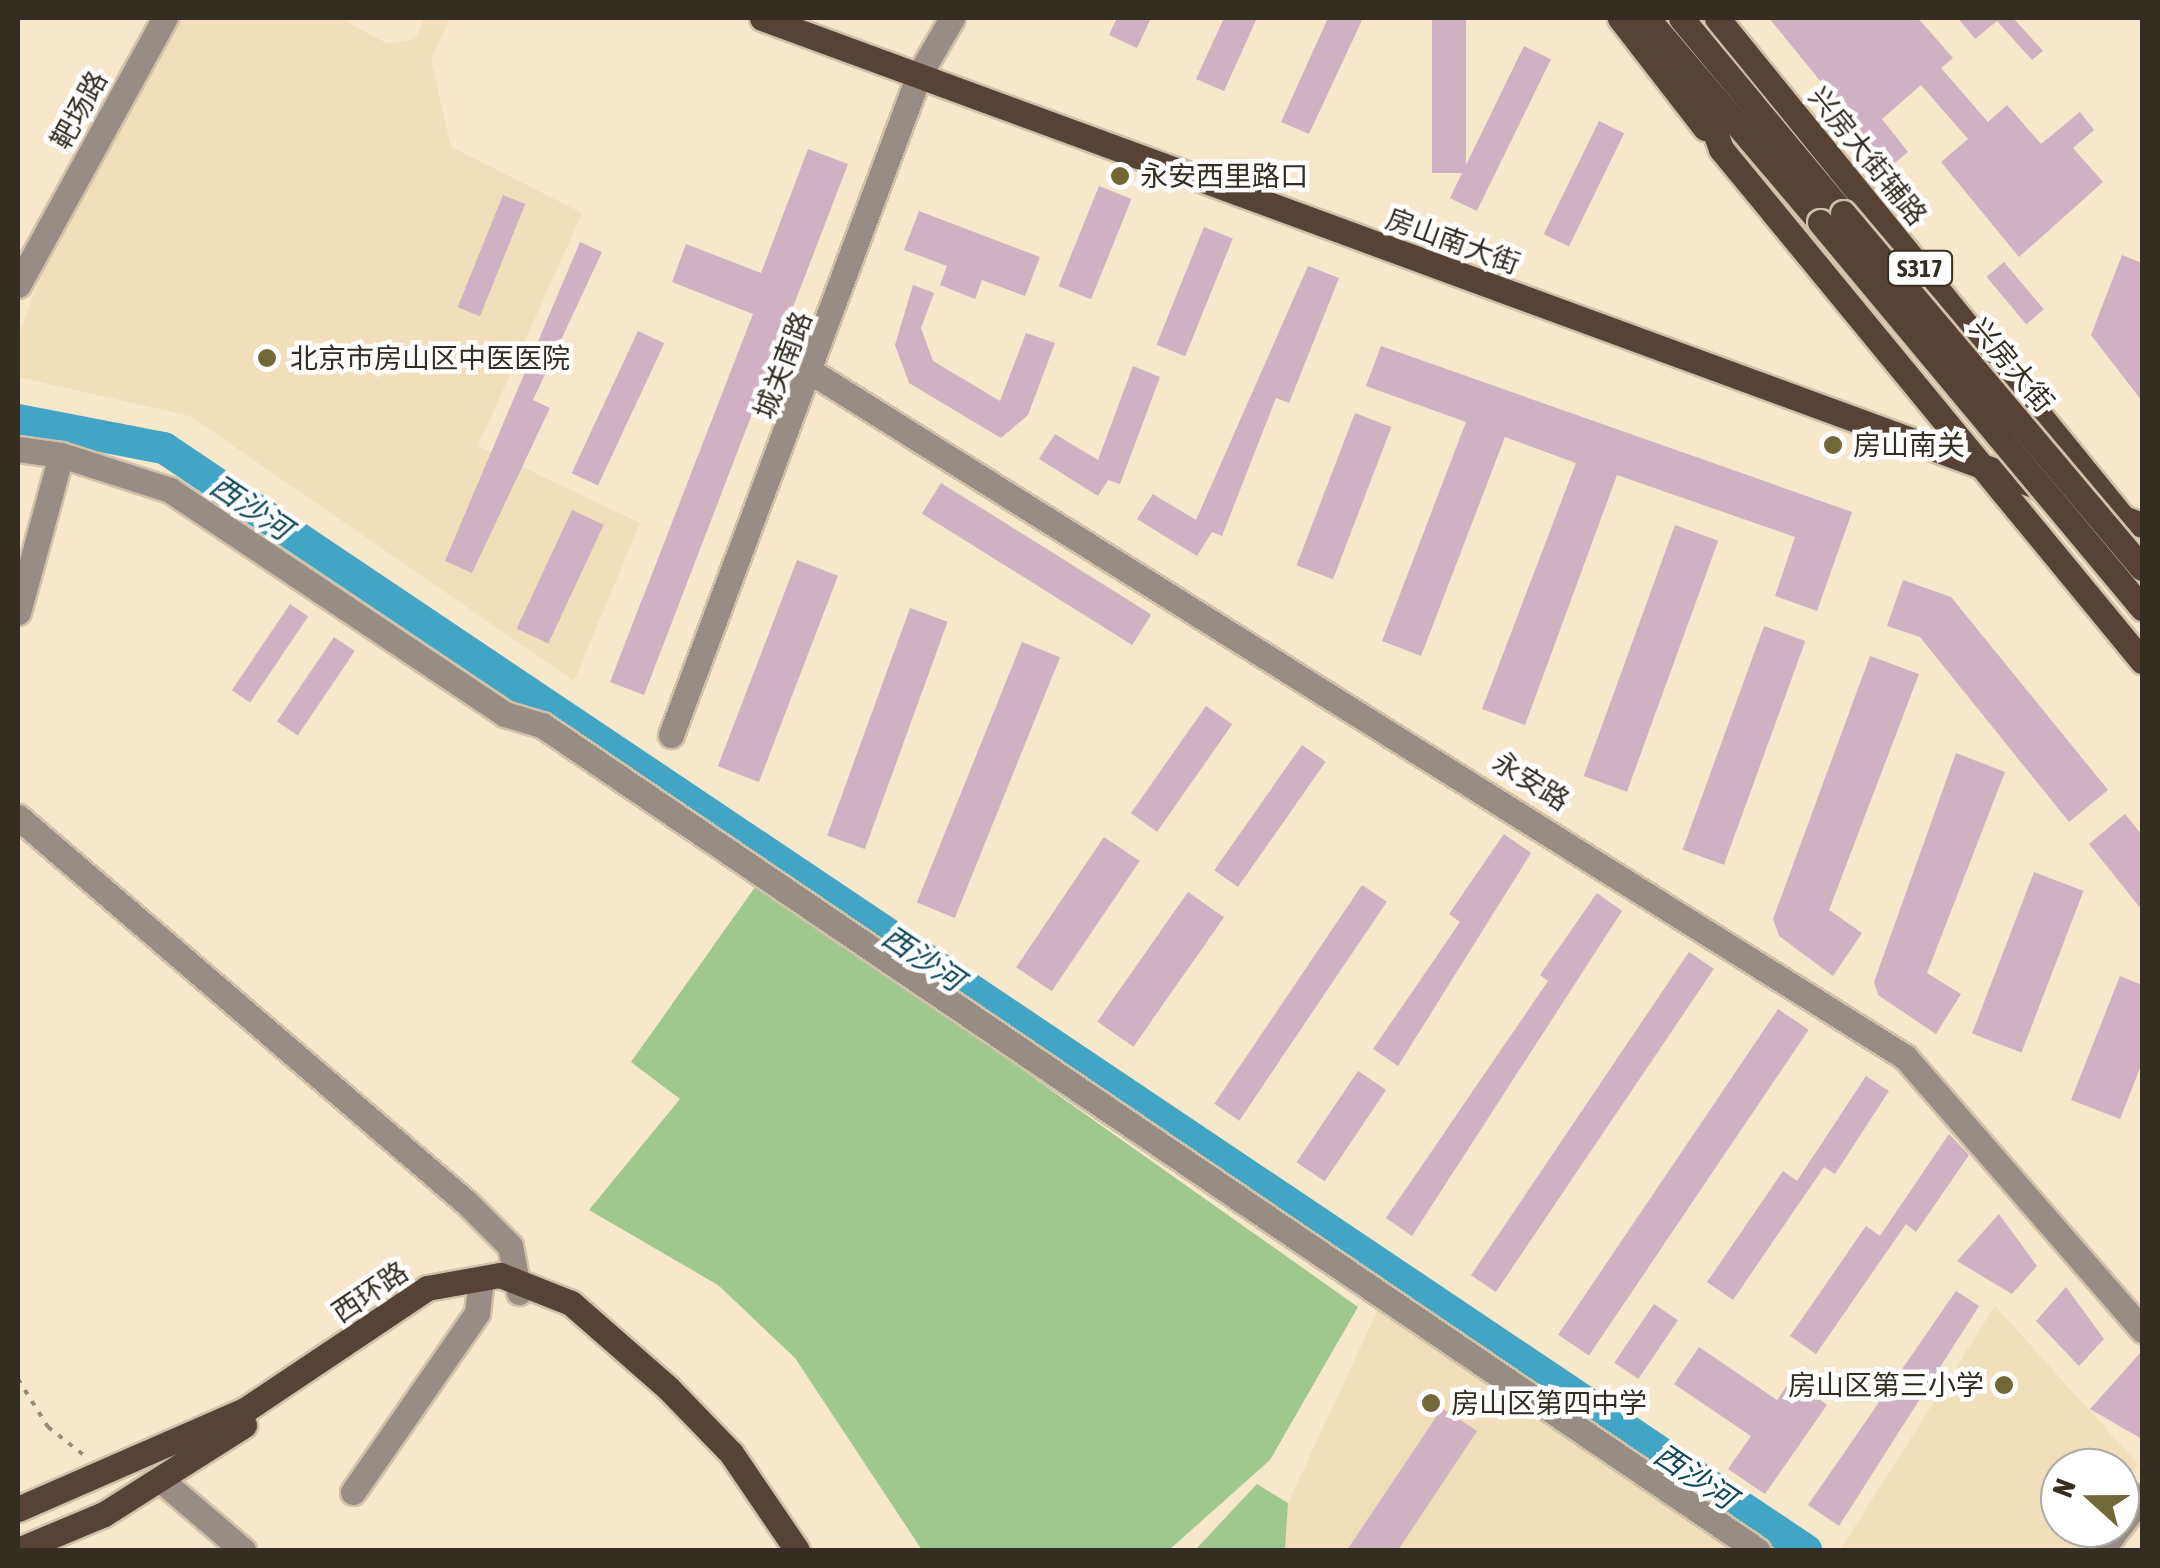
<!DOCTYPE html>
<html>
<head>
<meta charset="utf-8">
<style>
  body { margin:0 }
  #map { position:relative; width:2160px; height:1568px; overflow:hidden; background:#f7e7cb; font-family:"Asap Condensed","Noto Sans SC",sans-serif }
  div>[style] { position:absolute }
  .built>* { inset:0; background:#f1deba }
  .green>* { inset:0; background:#9fc88f }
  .river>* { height:32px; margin:-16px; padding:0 16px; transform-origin:16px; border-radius:16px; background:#43a5c6 }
  .building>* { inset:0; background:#cfb1c3; transform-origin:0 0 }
  .path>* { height:4px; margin-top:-2px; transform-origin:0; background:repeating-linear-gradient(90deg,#968b78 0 5px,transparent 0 13px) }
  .roads { filter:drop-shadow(2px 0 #d0c2a9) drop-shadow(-2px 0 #d0c2a9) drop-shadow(0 2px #d0c2a9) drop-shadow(0 -2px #d0c2a9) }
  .minor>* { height:25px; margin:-12.5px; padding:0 12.5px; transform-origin:12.5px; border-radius:12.5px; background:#988d84 }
  .major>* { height:25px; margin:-12.5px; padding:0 12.5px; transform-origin:12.5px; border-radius:12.5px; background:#564335 }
  .bridges { filter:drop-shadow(2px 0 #d0c2a9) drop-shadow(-2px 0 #d0c2a9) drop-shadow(0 2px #d0c2a9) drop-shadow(0 -2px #d0c2a9) }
  .major-bridge>* { height:25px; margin:-12.5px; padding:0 12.5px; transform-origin:12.5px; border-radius:12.5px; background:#564335 }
  .dots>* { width:28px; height:28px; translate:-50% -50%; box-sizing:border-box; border:5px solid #fff; border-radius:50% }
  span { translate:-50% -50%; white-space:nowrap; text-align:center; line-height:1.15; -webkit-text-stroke:9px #fff; paint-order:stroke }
  .shield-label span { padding:2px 8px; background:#fff; border:2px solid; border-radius:8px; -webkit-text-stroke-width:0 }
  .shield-label { font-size:25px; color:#332d22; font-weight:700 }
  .street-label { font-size:28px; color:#332d22 }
  .poi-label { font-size:28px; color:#332d22 }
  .left { translate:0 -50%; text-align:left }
  .right { translate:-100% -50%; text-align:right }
  .water-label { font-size:30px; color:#0f4859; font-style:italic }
  .frame { position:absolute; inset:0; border:20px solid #332d22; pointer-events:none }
  .north { position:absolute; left:2040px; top:1448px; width:100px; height:100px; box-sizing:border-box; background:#fff; border:2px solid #adaba7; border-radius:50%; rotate:291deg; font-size:28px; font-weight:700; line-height:40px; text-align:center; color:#332d22 }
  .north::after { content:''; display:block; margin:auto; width:35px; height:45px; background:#716835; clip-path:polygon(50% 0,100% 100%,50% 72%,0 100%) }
</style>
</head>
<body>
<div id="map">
  <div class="built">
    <i style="clip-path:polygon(181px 18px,339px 18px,388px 44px,415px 39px,425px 18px,450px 18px,431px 60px,451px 147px,582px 213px,478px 446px,640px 523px,574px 681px,190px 416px,18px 377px,18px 339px,40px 276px)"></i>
    <i style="clip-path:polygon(1381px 1303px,1743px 1550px,1285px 1550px,1288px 1503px)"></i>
    <i style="clip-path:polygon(1995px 1306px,2138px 1464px,2120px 1490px,2120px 1468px,2060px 1468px,2060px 1528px,2094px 1528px,2079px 1550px,1840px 1550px)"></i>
  </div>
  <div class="green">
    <i style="clip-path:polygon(758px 883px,1358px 1307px,1270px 1460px,1169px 1550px,922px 1550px,795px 1358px,718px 1285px,589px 1210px,680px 1099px,631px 1062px)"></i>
    <i style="clip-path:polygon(1257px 1484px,1288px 1503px,1285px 1550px,1195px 1550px)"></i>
  </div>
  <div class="river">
    <i style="left:18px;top:420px;width:149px;rotate:10.9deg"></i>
    <i style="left:164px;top:448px;width:1978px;rotate:33.87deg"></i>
  </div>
  <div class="building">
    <i style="clip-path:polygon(1117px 18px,1151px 18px,1137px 48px,1109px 35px)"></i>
    <i style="clip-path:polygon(1224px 18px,1257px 18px,1224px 91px,1196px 79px)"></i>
    <i style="clip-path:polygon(1328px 18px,1363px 18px,1309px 134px,1281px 122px)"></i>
    <i style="left:1432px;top:18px;width:34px;height:155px"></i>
    <i style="clip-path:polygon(1769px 18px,1918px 18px,1953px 58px,1941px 68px,1988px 122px,2007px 105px,2041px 144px,2080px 112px,2094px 130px,2073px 148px,2103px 182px,2019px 257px,1941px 162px,1968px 139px,1921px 85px,1882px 119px,1908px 152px,1890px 167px)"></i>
    <i style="clip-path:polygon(1958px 18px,2013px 18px,2043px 51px,2032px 60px,1997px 21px,1975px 39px)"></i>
    <i style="left:1524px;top:46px;width:30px;height:169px;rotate:26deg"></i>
    <i style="left:1599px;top:121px;width:28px;height:126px;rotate:26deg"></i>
    <i style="clip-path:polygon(808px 149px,848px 164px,644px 695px,610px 682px,753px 314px,672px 282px,686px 244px,761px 273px)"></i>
    <i style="left:1099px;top:186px;width:35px;height:108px;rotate:22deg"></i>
    <i style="left:503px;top:195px;width:24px;height:121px;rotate:22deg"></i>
    <i style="clip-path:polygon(919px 211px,1040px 257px,1025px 296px,982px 280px,975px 299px,940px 285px,947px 266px,904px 250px)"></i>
    <i style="left:1204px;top:227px;width:31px;height:127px;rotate:22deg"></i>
    <i style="clip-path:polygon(580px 242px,602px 252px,533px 400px,550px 408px,472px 573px,445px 561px)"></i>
    <i style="clip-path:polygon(2122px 255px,2142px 263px,2142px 401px,2091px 335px)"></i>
    <i style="left:2004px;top:262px;width:62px;height:23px;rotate:50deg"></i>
    <i style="clip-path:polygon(1308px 266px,1339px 278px,1289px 403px,1276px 398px,1222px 536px,1212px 532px,1197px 556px,1137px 519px,1153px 494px,1196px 520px)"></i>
    <i style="clip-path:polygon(913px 285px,934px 293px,921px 328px,933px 361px,1000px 401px,1026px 333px,1055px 343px,1028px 415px,1001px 438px,909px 383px,895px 345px)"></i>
    <i style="left:638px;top:331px;width:29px;height:157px;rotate:25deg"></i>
    <i style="clip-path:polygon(1381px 346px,1852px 512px,1817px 611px,1775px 596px,1795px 537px,1617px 475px,1525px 725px,1482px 709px,1576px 463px,1505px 437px,1421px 656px,1382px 641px,1466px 422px,1366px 386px)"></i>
    <i style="clip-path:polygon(1133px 366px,1160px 377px,1120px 484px,1108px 480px,1098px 496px,1039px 459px,1055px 434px,1098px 460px)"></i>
    <i style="left:1355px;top:413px;width:39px;height:163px;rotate:21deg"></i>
    <i style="left:941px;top:483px;width:248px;height:36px;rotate:32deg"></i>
    <i style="left:572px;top:510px;width:35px;height:131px;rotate:25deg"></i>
    <i style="left:1675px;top:525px;width:46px;height:267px;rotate:20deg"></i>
    <i style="left:797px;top:560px;width:44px;height:221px;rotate:21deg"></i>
    <i style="clip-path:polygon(1903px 580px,1951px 597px,2108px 790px,2069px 822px,1920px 637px,1887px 626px)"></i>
    <i style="left:290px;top:604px;width:22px;height:104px;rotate:34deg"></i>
    <i style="left:910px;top:608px;width:40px;height:242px;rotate:20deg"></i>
    <i style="left:1764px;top:626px;width:44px;height:238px;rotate:20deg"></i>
    <i style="left:334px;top:637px;width:25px;height:102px;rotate:34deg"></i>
    <i style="left:1022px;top:642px;width:41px;height:281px;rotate:22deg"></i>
    <i style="clip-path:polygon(1870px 656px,1919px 674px,1829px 910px,1862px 933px,1833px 976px,1779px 936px,1773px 919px)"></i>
    <i style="left:1206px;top:706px;width:32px;height:131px;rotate:35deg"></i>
    <i style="left:1302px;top:745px;width:29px;height:153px;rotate:35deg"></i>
    <i style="clip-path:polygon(1956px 753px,2005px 772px,1927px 973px,1961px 994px,1936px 1034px,1878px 995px,1874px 982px)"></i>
    <i style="clip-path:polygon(2125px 814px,2142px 835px,2142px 910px,2089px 844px)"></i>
    <i style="clip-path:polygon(1504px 834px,1531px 853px,1398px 1066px,1373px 1049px,1460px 922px,1449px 914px)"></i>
    <i style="left:1104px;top:837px;width:43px;height:157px;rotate:34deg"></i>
    <i style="left:2034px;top:872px;width:53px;height:173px;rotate:21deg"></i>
    <i style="left:1362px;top:885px;width:30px;height:264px;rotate:34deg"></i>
    <i style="left:1188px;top:892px;width:44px;height:158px;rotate:35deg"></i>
    <i style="clip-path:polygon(1597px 893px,1622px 911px,1412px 1236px,1386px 1218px,1548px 981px,1540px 975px)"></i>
    <i style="left:1689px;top:952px;width:30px;height:390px;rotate:34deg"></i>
    <i style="clip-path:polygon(2120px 976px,2142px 985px,2142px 1063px,2120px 1119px,2071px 1100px)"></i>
    <i style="left:1778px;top:1009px;width:37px;height:393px;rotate:34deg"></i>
    <i style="left:1358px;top:1071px;width:34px;height:110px;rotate:34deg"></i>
    <i style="clip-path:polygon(1866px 1076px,1889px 1091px,1835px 1174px,1824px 1167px,1733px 1300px,1707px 1282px,1783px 1171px,1797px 1181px)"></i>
    <i style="clip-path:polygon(1949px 1134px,1969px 1155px,1916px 1232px,1906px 1224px,1816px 1354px,1790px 1336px,1866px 1226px,1880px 1236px)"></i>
    <i style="clip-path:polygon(1999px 1214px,2037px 1266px,2012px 1294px,1957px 1261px)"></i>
    <i style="clip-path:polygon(2066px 1287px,2104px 1339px,2079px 1366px,2036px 1321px)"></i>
    <i style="clip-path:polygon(1956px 1291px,1979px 1306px,1839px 1526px,1808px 1505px)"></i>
    <i style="left:1654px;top:1304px;width:29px;height:71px;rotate:34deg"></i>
    <i style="clip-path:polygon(1699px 1347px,1777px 1400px,1791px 1380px,1827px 1405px,1765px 1494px,1728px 1469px,1751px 1436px,1674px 1384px)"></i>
    <i style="clip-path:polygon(2142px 1351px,2142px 1439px,2090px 1409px)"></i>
    <i style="clip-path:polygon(1442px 1408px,1477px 1431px,1398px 1550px,1347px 1550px)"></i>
  </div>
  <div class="path">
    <i style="left:18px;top:1379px;width:57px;rotate:58deg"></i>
    <i style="left:48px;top:1427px;width:47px;rotate:38.1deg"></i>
  </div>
  <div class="roads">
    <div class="minor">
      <i style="left:18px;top:285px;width:305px;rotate:-61.2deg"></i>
      <i style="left:813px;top:373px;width:1289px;rotate:32.06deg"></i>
      <i style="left:1905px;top:1057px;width:362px;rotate:49deg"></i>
      <i style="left:18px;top:449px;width:43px;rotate:7.9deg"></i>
      <i style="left:61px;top:455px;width:163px;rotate:105.3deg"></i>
      <i style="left:61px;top:455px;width:114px;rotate:17.8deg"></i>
      <i style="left:170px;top:490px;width:403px;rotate:33.8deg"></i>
      <i style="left:505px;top:714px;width:39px;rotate:17deg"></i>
      <i style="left:542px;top:725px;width:1469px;rotate:34.18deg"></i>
      <i style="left:671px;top:735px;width:705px;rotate:-69.41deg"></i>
      <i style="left:919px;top:75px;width:66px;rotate:-59.9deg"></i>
      <i style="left:18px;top:817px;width:592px;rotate:40.69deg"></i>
      <i style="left:467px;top:1203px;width:61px;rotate:45deg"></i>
      <i style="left:510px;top:1246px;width:47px;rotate:78.9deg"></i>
      <i style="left:161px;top:1480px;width:108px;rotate:40.5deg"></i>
      <i style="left:353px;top:1492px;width:218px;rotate:-55.3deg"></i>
      <i style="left:477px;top:1313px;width:25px;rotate:-83deg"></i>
      <i style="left:2120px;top:1526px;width:37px;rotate:-54deg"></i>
      <i style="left:2102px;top:1550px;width:27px;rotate:-54deg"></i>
    </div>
    <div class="major">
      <i style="left:762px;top:18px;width:1470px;rotate:20.17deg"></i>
      <i style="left:1620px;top:18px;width:139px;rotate:52.3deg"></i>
      <i style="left:1647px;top:18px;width:267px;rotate:49.7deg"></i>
      <i style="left:1681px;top:18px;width:254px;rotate:50.3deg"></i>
      <i style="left:1717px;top:18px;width:644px;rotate:50.92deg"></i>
      <i style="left:1695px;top:76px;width:77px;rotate:70.4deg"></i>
      <i style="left:1721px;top:149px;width:663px;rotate:50.57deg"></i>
      <i style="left:18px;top:1509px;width:248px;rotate:-23.6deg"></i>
      <i style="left:245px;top:1410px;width:219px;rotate:-33.8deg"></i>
      <i style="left:427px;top:1288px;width:74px;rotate:-10.1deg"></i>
      <i style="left:500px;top:1275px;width:76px;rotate:21.5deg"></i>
      <i style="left:571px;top:1303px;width:129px;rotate:41.2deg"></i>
      <i style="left:668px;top:1388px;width:91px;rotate:45.9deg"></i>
      <i style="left:731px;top:1453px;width:117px;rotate:55.8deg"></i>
      <i style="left:18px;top:1550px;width:93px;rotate:-22.7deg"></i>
      <i style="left:104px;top:1514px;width:166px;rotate:-32.4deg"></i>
    </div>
  </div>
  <div class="bridges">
    <div class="major-bridge">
      <i style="left:1843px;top:213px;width:464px;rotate:49.9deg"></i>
      <i style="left:1820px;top:222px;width:503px;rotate:50.17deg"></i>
    </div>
  </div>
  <div class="dots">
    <i style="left:1120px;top:176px;background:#716835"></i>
    <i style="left:267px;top:358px;background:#716835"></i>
    <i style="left:1833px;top:445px;background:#716835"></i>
    <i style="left:2004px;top:1385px;background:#716835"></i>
    <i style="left:1431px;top:1403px;background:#716835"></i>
  </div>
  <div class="shield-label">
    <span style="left:1920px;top:268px">S317</span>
  </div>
  <div class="street-label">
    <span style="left:79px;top:110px;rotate:-61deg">靶场路</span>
    <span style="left:1868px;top:156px;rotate:51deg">兴房大街辅路</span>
    <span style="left:1453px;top:241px;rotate:20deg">房山南大街</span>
    <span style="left:783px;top:365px;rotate:-69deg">城关南路</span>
    <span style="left:2012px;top:365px;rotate:50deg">兴房大街</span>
    <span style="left:1531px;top:781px;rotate:32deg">永安路</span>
    <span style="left:370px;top:1292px;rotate:-34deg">西环路</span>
  </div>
  <div class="poi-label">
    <span class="left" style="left:1140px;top:176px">永安西里路口</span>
    <span class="left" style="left:290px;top:358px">北京市房山区中医医院</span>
    <span class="left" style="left:1853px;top:445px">房山南关</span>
    <span class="right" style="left:1984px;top:1385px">房山区第三小学</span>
    <span class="left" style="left:1451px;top:1403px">房山区第四中学</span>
  </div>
  <div class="water-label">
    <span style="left:251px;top:507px;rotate:34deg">西沙河</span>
    <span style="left:923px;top:958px;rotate:34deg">西沙河</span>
    <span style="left:1695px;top:1476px;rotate:34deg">西沙河</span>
  </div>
  <div class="frame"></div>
  <div class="north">N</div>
</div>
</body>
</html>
